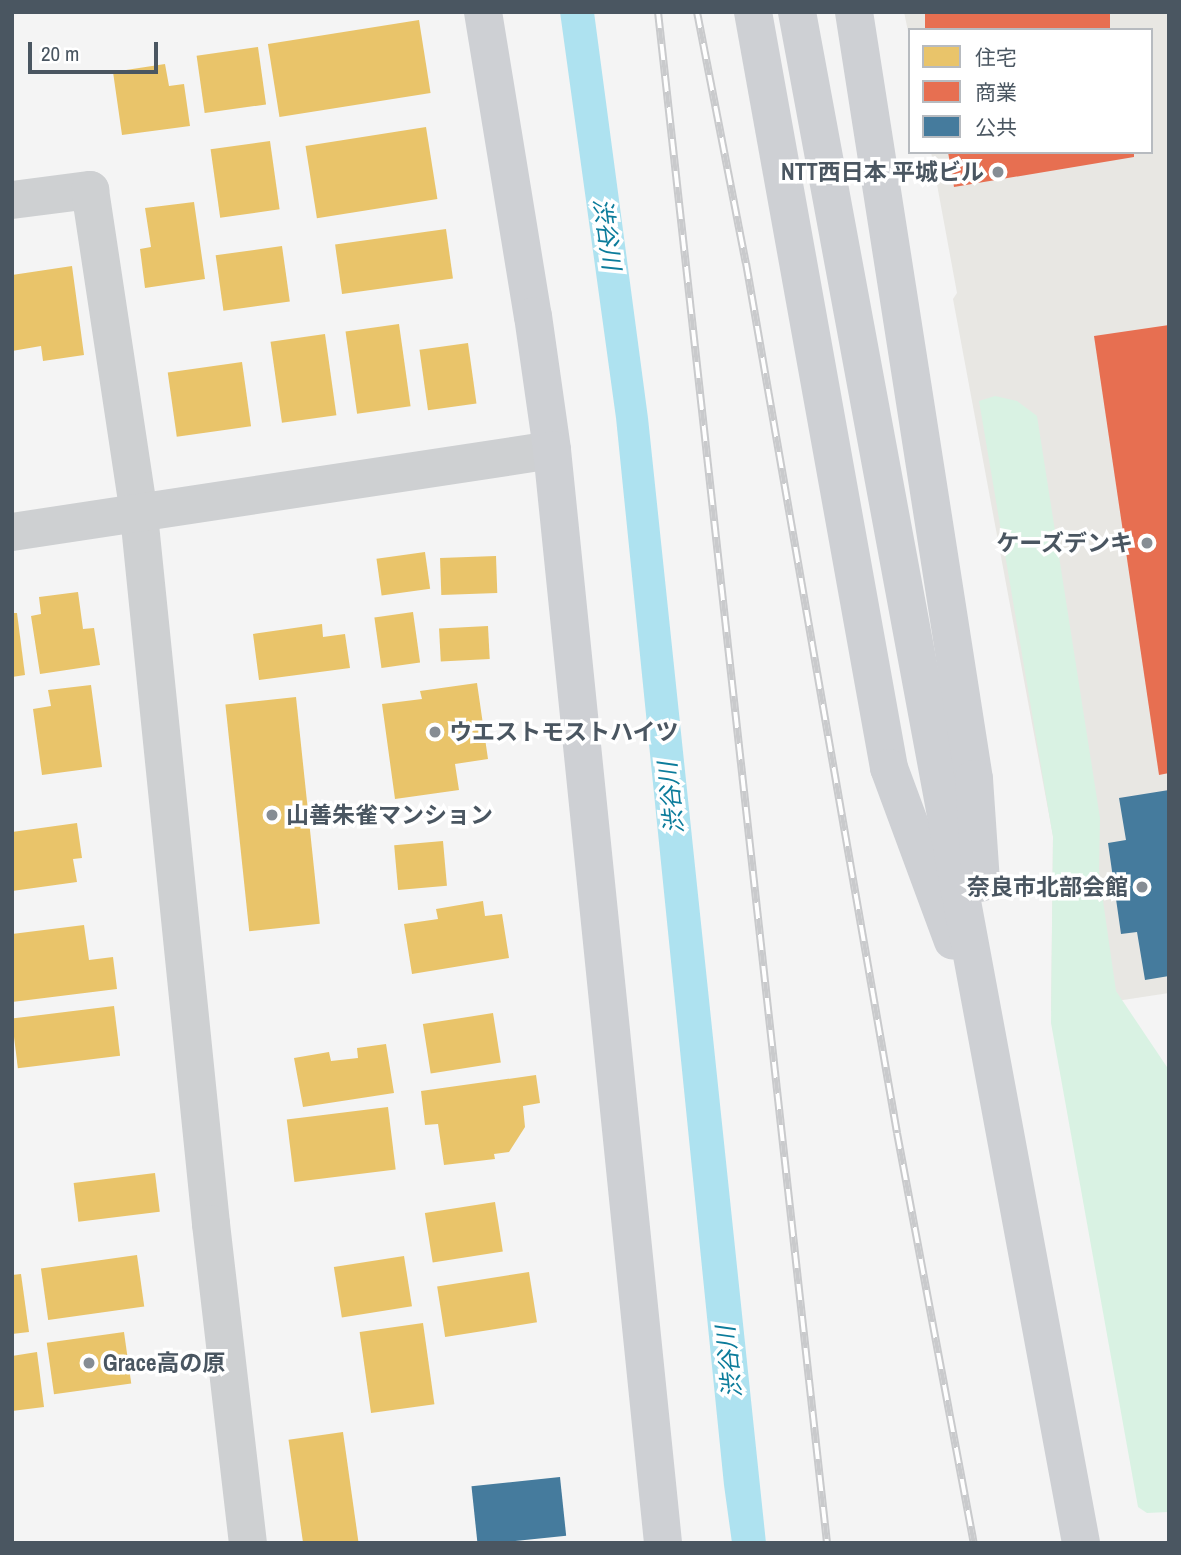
<!DOCTYPE html>
<html>
<head>
<meta charset="utf-8">
<style>
  body { margin:0 }
  #map { position:relative; width:1181px; height:1555px; overflow:hidden; background:#f4f4f4; font-family:"Archivo Narrow","Noto Sans JP",sans-serif }
  div>[style] { position:absolute }
  .commercial>* { inset:0; background:#e8e7e3 }
  .green>* { inset:0; background:#d9f2e3 }
  .water>* { inset:0; background:#aee2f0 }
  .homes>* { inset:0; background:#e9c46a; transform-origin:0 0 }
  .shops>* { inset:0; background:#e76f51; transform-origin:0 0 }
  .public>* { inset:0; background:#457b9d; transform-origin:0 0 }
  .street>* { height:38px; margin:-19px; padding:0 19px; transform-origin:19px; border-radius:19px; background:#ced0d2 }
  .secondary>* { height:38px; margin:-19px; padding:0 19px; transform-origin:19px; border-radius:19px; background:#ced0d4 }
  .rail>* { height:8px; margin-top:-4px; transform-origin:0; background:repeating-linear-gradient(90deg,#fff 0 16px,#c9cacc 0 32px); box-sizing:border-box; border-block:2px solid #c9cacc }
  .dots>* { width:19px; height:19px; translate:-50% -50%; box-sizing:border-box; border:4px solid #fff; border-radius:50% }
  span { translate:-50% -50%; white-space:nowrap; text-align:center; line-height:1.15; -webkit-text-stroke:7px #fff; paint-order:stroke }
  .poi-label { font-size:23px; color:#4a5661; font-weight:700 }
  .right { translate:-100% -50%; text-align:right }
  .left { translate:0 -50%; text-align:left }
  .water-label { font-size:24px; color:#0c7c9b; font-style:italic }
  .frame { position:absolute; inset:0; border:14px solid #4a5661; pointer-events:none }
  .legend { position:absolute; left:908px; top:28px; width:245px; height:126px; box-sizing:border-box; background:#fff; border:2px solid #b7bbc0; margin:0; padding:9px 12px; list-style:none; font-size:21px; color:#4a5661 }
  .legend li { display:flex; align-items:center; gap:14px; height:35px }
  .legend b { width:35px; border:2px solid #b7bbc0 }
  .scale { position:absolute; left:28px; top:42px; width:130px; height:32px; box-sizing:border-box; border:4px solid #4a5661; border-top:0; padding-left:9px; font-size:21px; line-height:24px; white-space:nowrap; color:#4a5661; -webkit-text-stroke:5px #fff; paint-order:stroke }
</style>
</head>
<body>
<div id="map">
  <div class="commercial">
    <i style="clip-path:polygon(904px 12px,1169px 12px,1169px 993px,1051px 1011px,1053px 836px,953px 299px,957px 293px,931px 152px,1151px 152px,1151px 30px,910px 30px,910px 41px)"></i>
  </div>
  <div class="green">
    <i style="clip-path:polygon(995px 396px,1017px 401px,1037px 416px,1100px 818px,1099px 873px,1116px 991px,1169px 1070px,1168px 1512px,1147px 1513px,1138px 1507px,1051px 1023px,1053px 837px,979px 401px)"></i>
  </div>
  <div class="water">
    <i style="clip-path:polygon(560px 12px,594px 12px,648px 418px,766px 1543px,732px 1543px,724px 1485px,616px 418px)"></i>
  </div>
  <div class="homes">
    <i style="left:419px;top:20px;width:74px;height:153px;rotate:81deg"></i>
    <i style="left:258px;top:47px;width:58px;height:62px;rotate:82deg"></i>
    <i style="clip-path:polygon(165px 64px,169px 86px,184px 84px,190px 126px,122px 135px,113px 72px)"></i>
    <i style="left:426px;top:127px;width:73px;height:122px;rotate:81deg"></i>
    <i style="left:270px;top:141px;width:69px;height:60px;rotate:82deg"></i>
    <i style="clip-path:polygon(194px 202px,205px 279px,145px 288px,140px 249px,151px 247px,145px 208px)"></i>
    <i style="left:446px;top:229px;width:50px;height:112px;rotate:82deg"></i>
    <i style="left:282px;top:246px;width:56px;height:67px;rotate:82deg"></i>
    <i style="clip-path:polygon(72px 266px,84px 355px,43px 361px,41px 346px,12px 351px,12px 275px)"></i>
    <i style="left:399px;top:324px;width:83px;height:54px;rotate:82deg"></i>
    <i style="left:325px;top:334px;width:82px;height:55px;rotate:82deg"></i>
    <i style="left:468px;top:343px;width:61px;height:49px;rotate:82deg"></i>
    <i style="left:242px;top:362px;width:65px;height:75px;rotate:82deg"></i>
    <i style="left:425px;top:552px;width:37px;height:49px;rotate:82deg"></i>
    <i style="left:496px;top:556px;width:37px;height:56px;rotate:88deg"></i>
    <i style="clip-path:polygon(78px 592px,83px 629px,94px 628px,100px 665px,40px 674px,31px 616px,41px 614px,39px 597px)"></i>
    <i style="left:413px;top:612px;width:51px;height:39px;rotate:82deg"></i>
    <i style="clip-path:polygon(12px 613px,17px 613px,25px 675px,12px 677px)"></i>
    <i style="clip-path:polygon(322px 624px,323px 637px,345px 634px,350px 668px,259px 680px,253px 634px)"></i>
    <i style="left:488px;top:626px;width:33px;height:49px;rotate:87deg"></i>
    <i style="clip-path:polygon(477px 683px,488px 759px,455px 764px,459px 790px,395px 799px,382px 704px,422px 699px,420px 691px)"></i>
    <i style="clip-path:polygon(91px 685px,102px 767px,42px 775px,33px 709px,51px 706px,48px 690px)"></i>
    <i style="left:296px;top:697px;width:228px;height:71px;rotate:84deg"></i>
    <i style="clip-path:polygon(77px 823px,82px 858px,73px 859px,77px 882px,12px 891px,12px 832px)"></i>
    <i style="left:443px;top:841px;width:45px;height:49px;rotate:85deg"></i>
    <i style="clip-path:polygon(483px 901px,485px 916px,502px 914px,509px 958px,412px 974px,404px 924px,438px 919px,436px 909px)"></i>
    <i style="clip-path:polygon(84px 925px,89px 960px,113px 957px,117px 989px,12px 1002px,12px 934px)"></i>
    <i style="left:114px;top:1006px;width:50px;height:103px;rotate:83deg"></i>
    <i style="left:493px;top:1013px;width:50px;height:71px;rotate:81deg"></i>
    <i style="clip-path:polygon(386px 1044px,394px 1093px,303px 1107px,294px 1058px,329px 1052px,331px 1061px,358px 1058px,357px 1048px)"></i>
    <i style="clip-path:polygon(536px 1075px,540px 1103px,523px 1106px,525px 1127px,509px 1152px,494px 1154px,495px 1159px,444px 1165px,438px 1124px,425px 1125px,421px 1091px)"></i>
    <i style="left:388px;top:1107px;width:63px;height:102px;rotate:83deg"></i>
    <i style="left:155px;top:1173px;width:39px;height:82px;rotate:83deg"></i>
    <i style="left:495px;top:1202px;width:50px;height:71px;rotate:81deg"></i>
    <i style="left:137px;top:1255px;width:52px;height:97px;rotate:82deg"></i>
    <i style="left:404px;top:1256px;width:51px;height:71px;rotate:81deg"></i>
    <i style="left:529px;top:1272px;width:51px;height:93px;rotate:81deg"></i>
    <i style="clip-path:polygon(21px 1274px,29px 1332px,12px 1334px,12px 1275px)"></i>
    <i style="left:423px;top:1323px;width:82px;height:64px;rotate:82deg"></i>
    <i style="left:124px;top:1332px;width:52px;height:78px;rotate:82deg"></i>
    <i style="clip-path:polygon(37px 1352px,44px 1407px,12px 1411px,12px 1356px)"></i>
    <i style="left:343px;top:1432px;width:112px;height:55px;rotate:82deg"></i>
  </div>
  <div class="shops">
    <i style="left:925px;top:12px;width:185px;height:18px"></i>
    <i style="clip-path:polygon(948px 152px,1134px 152px,1134px 157px,954px 187px)"></i>
    <i style="clip-path:polygon(1169px 325px,1169px 773px,1159px 775px,1094px 336px)"></i>
  </div>
  <div class="public">
    <i style="clip-path:polygon(1169px 790px,1169px 976px,1145px 980px,1137px 932px,1121px 934px,1108px 843px,1126px 840px,1119px 798px)"></i>
    <i style="left:560px;top:1477px;width:59px;height:89px;rotate:84deg"></i>
  </div>
  <div class="street">
    <i style="left:12px;top:200px;width:79px;rotate:-7.3deg"></i>
    <i style="left:90px;top:190px;width:329px;rotate:81.4deg"></i>
    <i style="left:139px;top:515px;width:713px;rotate:84.2deg"></i>
    <i style="left:211px;top:1224px;width:321px;rotate:83.4deg"></i>
    <i style="left:12px;top:532px;width:546px;rotate:-8.63deg"></i>
  </div>
  <div class="secondary">
    <i style="left:483px;top:12px;width:308px;rotate:80.7deg"></i>
    <i style="left:533px;top:316px;width:135px;rotate:81.9deg"></i>
    <i style="left:552px;top:450px;width:1099px;rotate:84.2deg"></i>
    <i style="left:753px;top:12px;width:768px;rotate:79.8deg"></i>
    <i style="left:889px;top:768px;width:184px;rotate:69.7deg"></i>
    <i style="left:797px;top:12px;width:1557px;rotate:79.49deg"></i>
    <i style="left:854px;top:12px;width:776px;rotate:81.11deg"></i>
    <i style="left:974px;top:779px;width:104px;rotate:86.1deg"></i>
  </div>
  <div class="rail">
    <i style="left:658px;top:12px;width:1540px;rotate:83.7deg"></i>
    <i style="left:697px;top:12px;width:256px;rotate:79deg"></i>
    <i style="left:746px;top:263px;width:883px;rotate:80.15deg"></i>
    <i style="left:897px;top:1133px;width:417px;rotate:79.4deg"></i>
  </div>
  <div class="dots">
    <i style="left:998px;top:172px;background:#868d94"></i>
    <i style="left:1147px;top:543px;background:#868d94"></i>
    <i style="left:435px;top:732px;background:#868d94"></i>
    <i style="left:272px;top:815px;background:#868d94"></i>
    <i style="left:1142px;top:887px;background:#868d94"></i>
    <i style="left:89px;top:1363px;background:#868d94"></i>
  </div>
  <div class="poi-label">
    <span class="right" style="left:984px;top:172px">NTT西日本 平城ビル</span>
    <span class="right" style="left:1133px;top:543px">ケーズデンキ</span>
    <span class="left" style="left:449px;top:732px">ウエストモストハイツ</span>
    <span class="left" style="left:286px;top:815px">山善朱雀マンション</span>
    <span class="right" style="left:1128px;top:887px">奈良市北部会館</span>
    <span class="left" style="left:103px;top:1363px">Grace高の原</span>
  </div>
  <div class="water-label">
    <span style="left:607px;top:234px;rotate:82deg">渋谷川</span>
    <span style="left:671px;top:798px;rotate:-96deg">渋谷川</span>
    <span style="left:729px;top:1362px;rotate:-96deg">渋谷川</span>
  </div>
  <div class="frame"></div>
  <ul class="legend">
  <li><b style="height:19px;background:#e9c46a"></b>住宅</li>
  <li><b style="height:19px;background:#e76f51"></b>商業</li>
  <li><b style="height:19px;background:#457b9d"></b>公共</li>
  </ul>
  <div class="scale">20 m</div>
</div>
</body>
</html>
